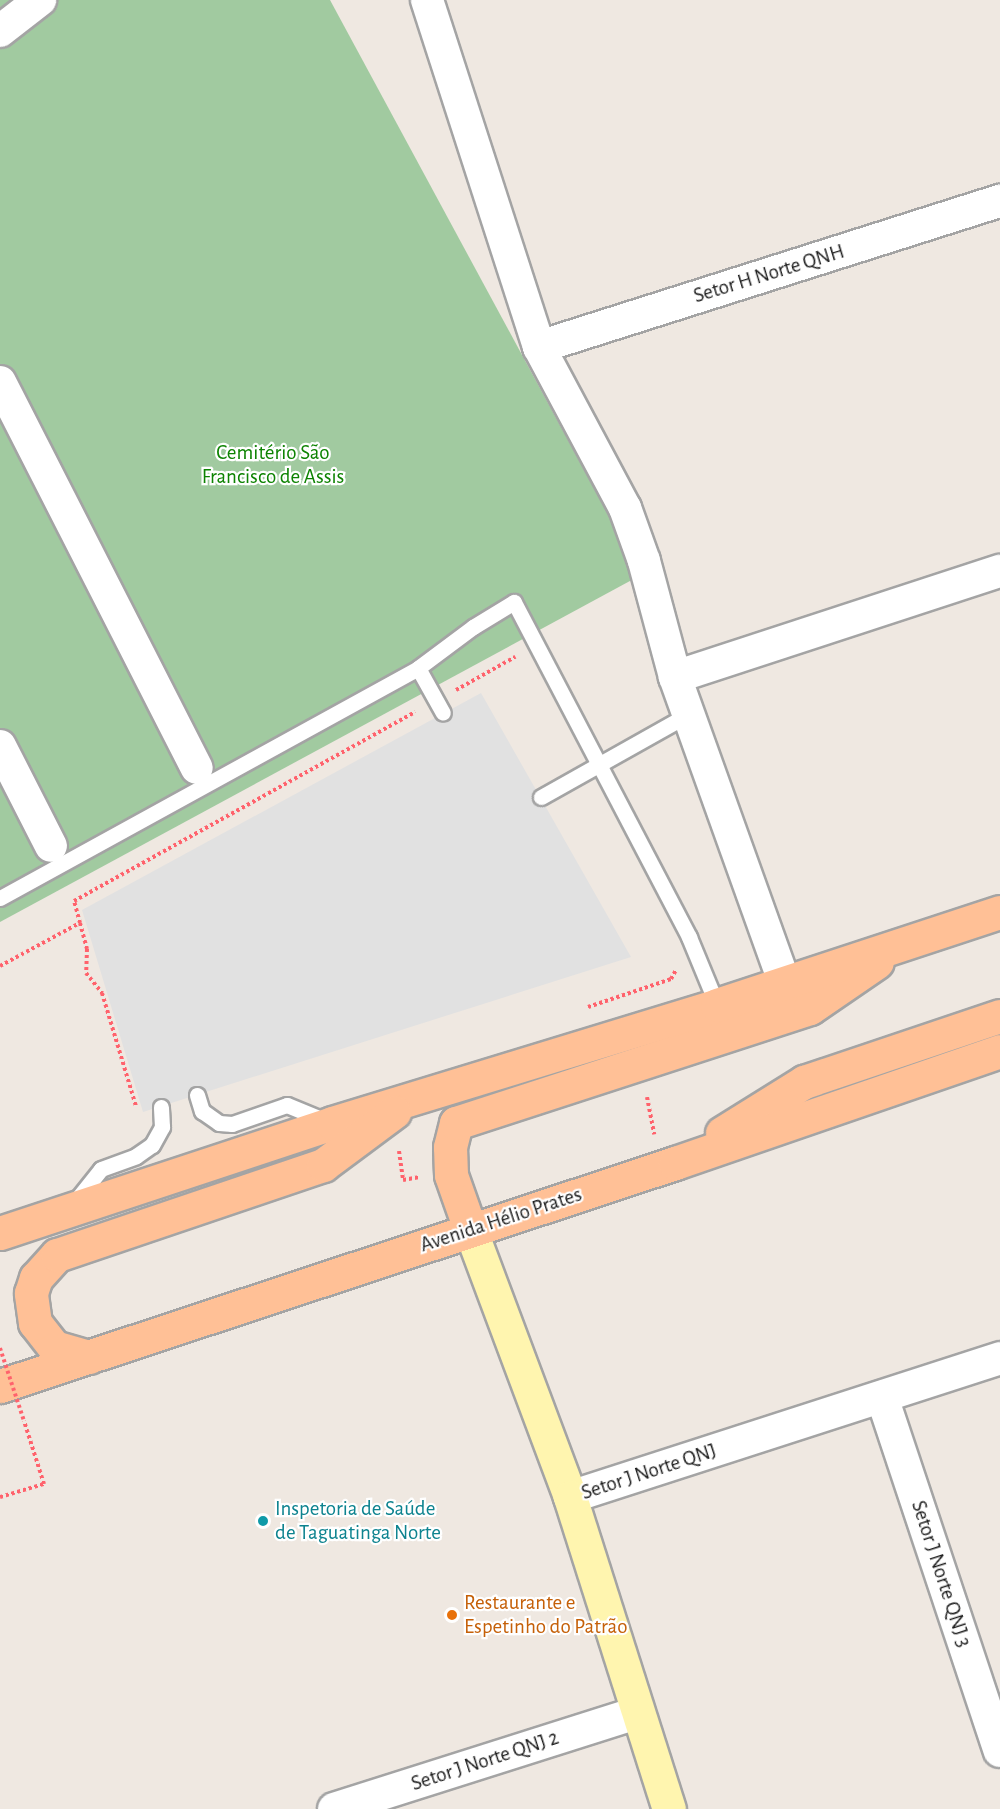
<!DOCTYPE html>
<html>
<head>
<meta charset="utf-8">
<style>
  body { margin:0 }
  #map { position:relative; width:1000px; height:1809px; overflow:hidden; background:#efe8e1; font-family:"Alegreya Sans",sans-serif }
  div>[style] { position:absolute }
  .cemetery>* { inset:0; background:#a1caa0 }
  .parking>* { inset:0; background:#e1e1e1 }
  .path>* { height:4px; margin-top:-2px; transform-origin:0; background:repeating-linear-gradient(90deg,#ff626c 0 3px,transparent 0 6px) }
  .roads { filter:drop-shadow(2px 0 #a4a4a4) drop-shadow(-2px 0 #a4a4a4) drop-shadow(0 2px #a4a4a4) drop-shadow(0 -2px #a4a4a4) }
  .lane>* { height:15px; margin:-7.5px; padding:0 7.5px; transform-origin:7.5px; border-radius:7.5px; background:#fff }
  .street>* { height:32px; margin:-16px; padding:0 16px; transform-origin:16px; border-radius:16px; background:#fff }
  .secondary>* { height:33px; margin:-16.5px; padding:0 16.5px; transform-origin:16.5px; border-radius:16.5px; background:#fff5af }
  .primary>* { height:33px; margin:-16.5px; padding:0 16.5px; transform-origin:16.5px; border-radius:16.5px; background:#ffc096 }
  .path-bridge>* { height:4px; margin-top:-2px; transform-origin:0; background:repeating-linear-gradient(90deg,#ff626c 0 3px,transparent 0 6px) }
  .dots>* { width:16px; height:16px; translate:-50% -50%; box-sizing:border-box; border:3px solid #fff; border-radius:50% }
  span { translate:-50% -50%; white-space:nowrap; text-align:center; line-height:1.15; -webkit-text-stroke:4.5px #fff; paint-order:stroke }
  .street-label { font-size:21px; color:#1d1d1d }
  .park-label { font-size:21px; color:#0d8302 }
  .culture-label { font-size:21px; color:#0d838f }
  .left { translate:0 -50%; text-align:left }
  .food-label { font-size:21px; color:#c56008 }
</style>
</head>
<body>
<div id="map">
  <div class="cemetery">
    <i style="clip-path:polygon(0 0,330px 0,641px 575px,0 922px)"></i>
  </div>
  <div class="parking">
    <i style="clip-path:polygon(481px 693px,631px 957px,143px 1112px,82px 910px)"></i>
  </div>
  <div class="path">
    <i style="left:456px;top:690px;width:68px;rotate:-29.2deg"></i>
    <i style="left:80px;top:923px;width:27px;rotate:75deg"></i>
    <i style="left:87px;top:949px;width:24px;rotate:92deg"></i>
    <i style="left:86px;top:973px;width:26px;rotate:51deg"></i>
    <i style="left:102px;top:993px;width:118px;rotate:73.3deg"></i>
    <i style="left:0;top:966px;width:91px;rotate:-28.3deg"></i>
    <i style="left:80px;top:923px;width:23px;rotate:-105deg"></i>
    <i style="left:74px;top:901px;width:390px;rotate:-29deg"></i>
    <i style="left:588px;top:1007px;width:88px;rotate:-18.6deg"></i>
    <i style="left:671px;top:979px;width:10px;rotate:-61deg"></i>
    <i style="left:647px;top:1097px;width:38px;rotate:79deg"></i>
    <i style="left:399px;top:1151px;width:29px;rotate:82deg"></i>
    <i style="left:403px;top:1180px;width:17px;rotate:-10deg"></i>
    <i style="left:0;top:1497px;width:46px;rotate:-16.5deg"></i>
    <i style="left:44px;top:1484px;width:66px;rotate:-107.6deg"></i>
  </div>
  <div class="roads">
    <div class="lane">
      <i style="left:418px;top:668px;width:51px;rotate:60.9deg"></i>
      <i style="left:541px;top:797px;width:170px;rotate:-29.3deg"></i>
      <i style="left:0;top:898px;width:477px;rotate:-28.8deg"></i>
      <i style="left:418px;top:668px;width:69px;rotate:-36.7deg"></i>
      <i style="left:473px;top:627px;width:48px;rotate:-31.4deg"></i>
      <i style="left:514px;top:602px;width:378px;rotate:62.4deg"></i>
      <i style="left:689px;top:937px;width:74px;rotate:67.6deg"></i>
      <i style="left:197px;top:1095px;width:17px;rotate:73deg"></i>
      <i style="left:202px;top:1111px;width:21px;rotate:35deg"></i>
      <i style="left:219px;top:1123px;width:13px;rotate:4deg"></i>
      <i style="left:232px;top:1124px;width:58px;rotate:-19.1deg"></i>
      <i style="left:287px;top:1105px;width:42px;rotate:22.3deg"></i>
      <i style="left:74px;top:1203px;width:43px;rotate:-51.5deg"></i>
      <i style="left:101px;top:1169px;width:37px;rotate:-20deg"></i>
      <i style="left:136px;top:1156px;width:19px;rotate:-35deg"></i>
      <i style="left:152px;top:1145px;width:21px;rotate:-61deg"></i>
      <i style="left:162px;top:1127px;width:20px;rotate:-93deg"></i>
    </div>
    <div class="street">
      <i style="left:427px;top:0;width:365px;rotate:72.1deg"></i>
      <i style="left:539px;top:347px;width:183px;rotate:61.9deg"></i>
      <i style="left:625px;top:508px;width:56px;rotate:70.3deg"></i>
      <i style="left:644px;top:561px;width:120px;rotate:75deg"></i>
      <i style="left:675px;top:677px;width:323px;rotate:70.3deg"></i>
      <i style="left:0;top:31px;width:51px;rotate:-37.8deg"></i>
      <i style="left:539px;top:347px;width:484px;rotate:-17.6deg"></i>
      <i style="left:0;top:382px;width:433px;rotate:63deg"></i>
      <i style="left:675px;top:677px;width:342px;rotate:-18.1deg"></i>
      <i style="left:0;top:746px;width:112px;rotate:63deg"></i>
      <i style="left:882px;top:1397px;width:373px;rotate:71.6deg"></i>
      <i style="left:570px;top:1497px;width:452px;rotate:-17.9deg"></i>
      <i style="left:334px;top:1809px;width:317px;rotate:-17.6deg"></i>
    </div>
    <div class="secondary">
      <i style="left:470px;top:1229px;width:286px;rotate:69.5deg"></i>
      <i style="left:570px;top:1497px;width:327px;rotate:72.4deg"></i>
    </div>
    <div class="primary">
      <i style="left:722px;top:1133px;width:97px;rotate:-31.9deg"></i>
      <i style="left:804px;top:1082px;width:207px;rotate:-18.6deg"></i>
      <i style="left:470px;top:1229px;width:57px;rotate:-109.4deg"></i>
      <i style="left:451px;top:1175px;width:28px;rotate:-92deg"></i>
      <i style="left:450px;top:1147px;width:25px;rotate:-76deg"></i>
      <i style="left:456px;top:1123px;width:372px;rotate:-18deg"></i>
      <i style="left:810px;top:1008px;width:81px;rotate:-34.5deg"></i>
      <i style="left:0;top:1233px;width:350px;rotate:-18.3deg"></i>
      <i style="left:332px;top:1123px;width:403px;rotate:-17deg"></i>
      <i style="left:717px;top:1005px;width:298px;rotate:-18.2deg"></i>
      <i style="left:89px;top:1357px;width:36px;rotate:-164deg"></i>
      <i style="left:54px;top:1347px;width:31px;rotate:-128deg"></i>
      <i style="left:35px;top:1323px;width:30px;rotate:-98deg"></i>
      <i style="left:31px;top:1293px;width:16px;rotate:-72deg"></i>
      <i style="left:36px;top:1278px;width:31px;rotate:-48deg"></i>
      <i style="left:57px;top:1255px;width:281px;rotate:-18.7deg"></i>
      <i style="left:323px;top:1165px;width:89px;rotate:-36.7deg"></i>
      <i style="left:0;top:1386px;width:711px;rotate:-18.28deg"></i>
      <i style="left:675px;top:1163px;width:344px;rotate:-19deg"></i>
    </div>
  </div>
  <div class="path-bridge">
    <i style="left:0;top:1348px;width:77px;rotate:71.8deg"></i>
  </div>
  <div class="dots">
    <i style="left:263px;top:1521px;background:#0f9aa8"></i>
    <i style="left:452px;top:1615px;background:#e8710a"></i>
  </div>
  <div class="street-label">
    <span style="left:769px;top:274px;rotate:-17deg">Setor H Norte QNH</span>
    <span style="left:501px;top:1220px;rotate:-18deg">Avenida Hélio Prates</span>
    <span style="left:649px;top:1472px;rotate:-18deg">Setor J Norte QNJ</span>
    <span style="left:941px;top:1574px;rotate:72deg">Setor J Norte QNJ 3</span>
    <span style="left:485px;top:1761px;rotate:-18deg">Setor J Norte QNJ 2</span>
  </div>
  <div class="park-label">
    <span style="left:273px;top:465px">Cemitério São<br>Francisco de Assis</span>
  </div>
  <div class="culture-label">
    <span class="left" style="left:275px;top:1521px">Inspetoria de Saúde<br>de Taguatinga Norte</span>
  </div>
  <div class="food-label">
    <span class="left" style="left:464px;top:1615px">Restaurante e<br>Espetinho do Patrão</span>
  </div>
</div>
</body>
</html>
